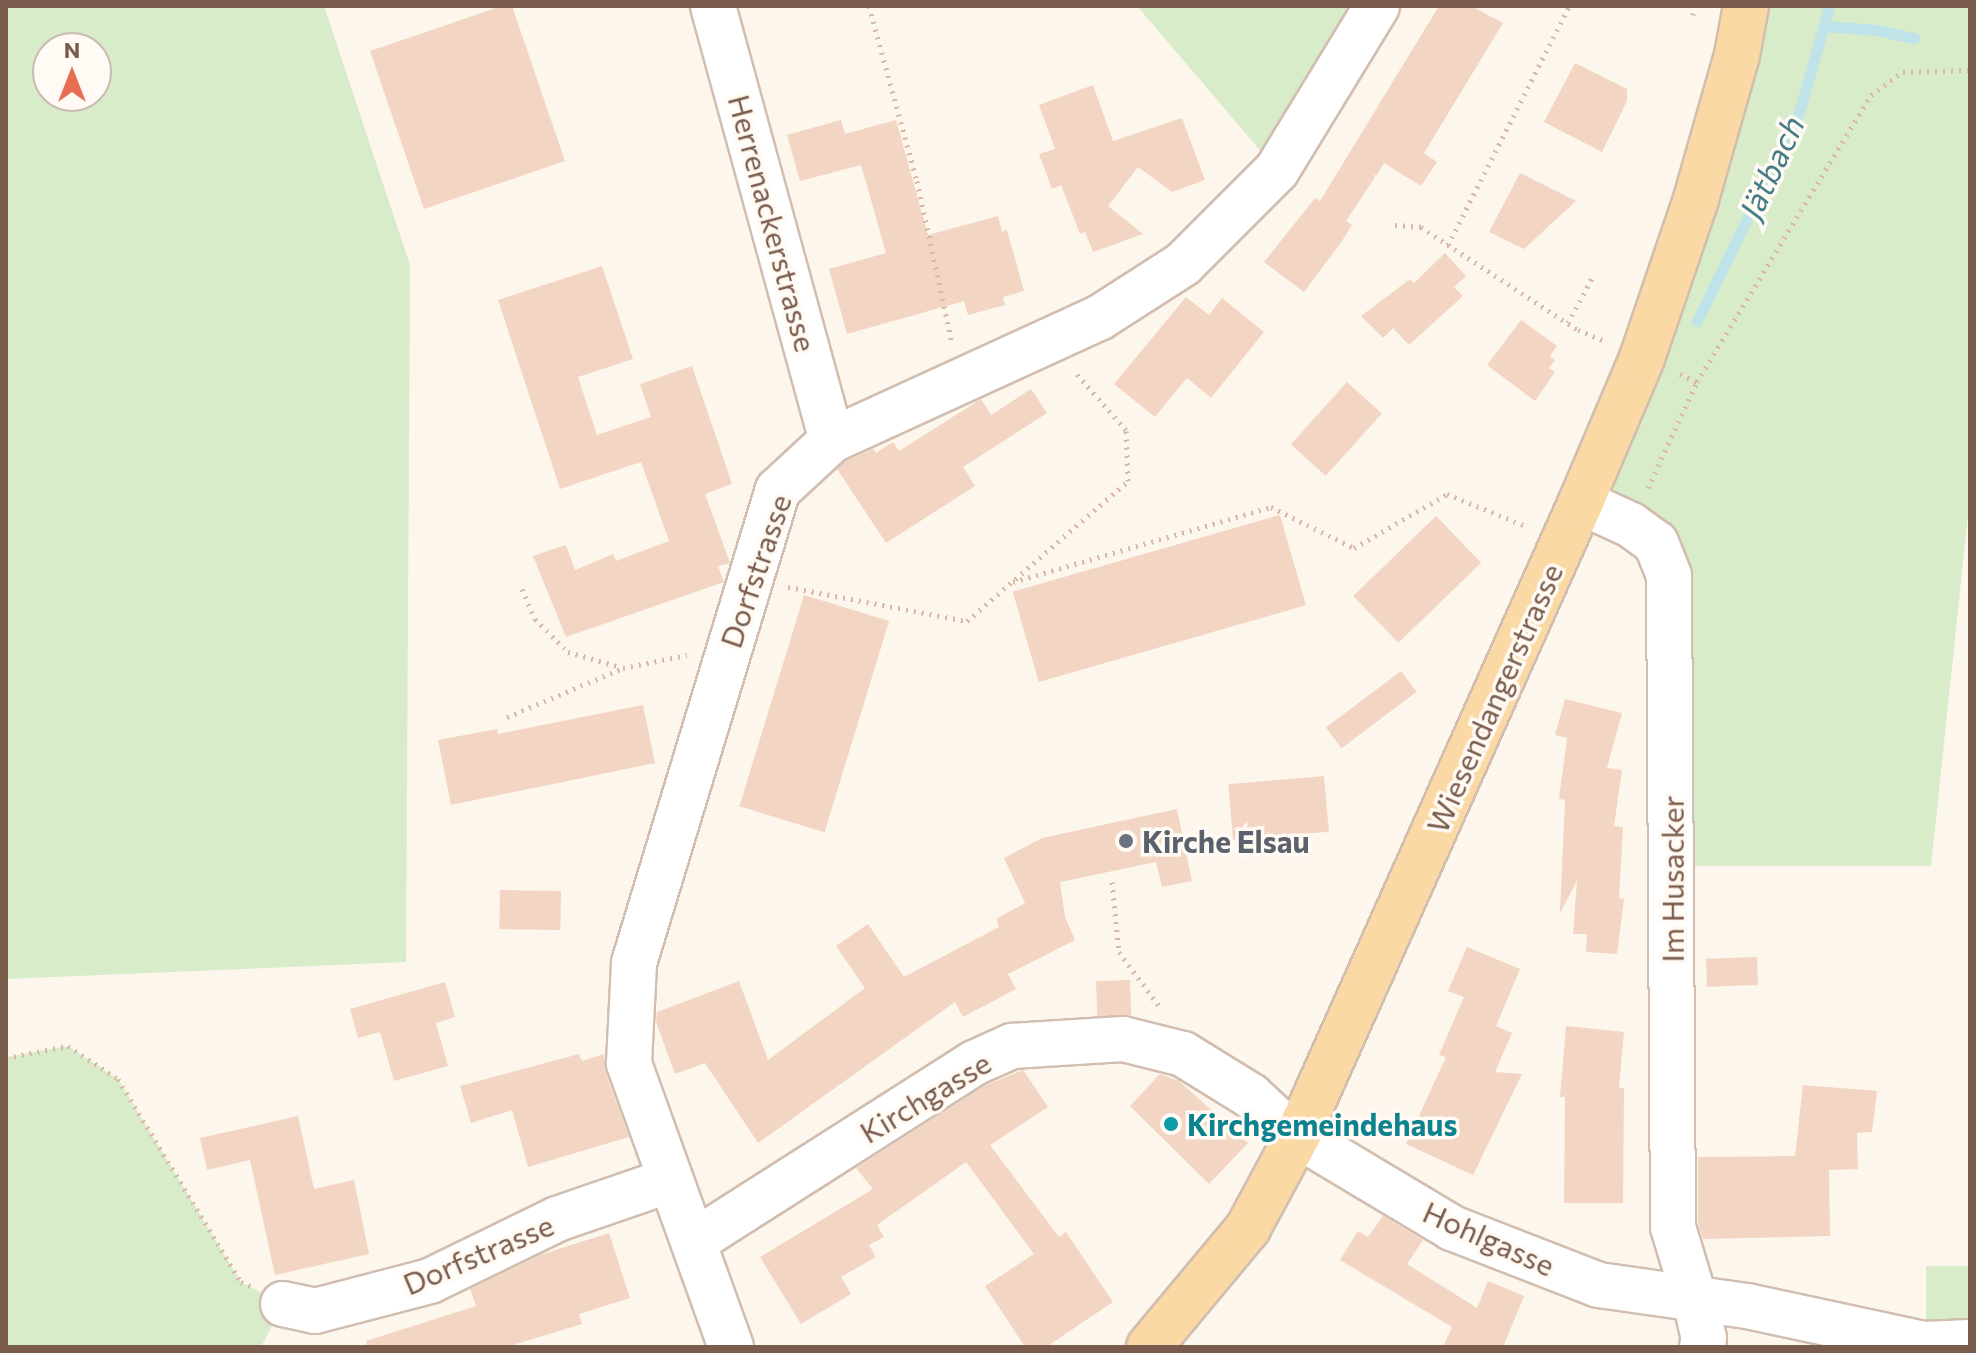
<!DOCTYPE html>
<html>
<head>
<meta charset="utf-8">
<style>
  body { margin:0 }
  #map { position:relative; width:1976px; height:1353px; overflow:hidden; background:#fdf6ec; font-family:Commissioner,sans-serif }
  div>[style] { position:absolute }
  .green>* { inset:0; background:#d8ecc9; transform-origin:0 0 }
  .stream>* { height:11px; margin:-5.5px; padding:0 5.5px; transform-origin:5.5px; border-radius:5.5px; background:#bfe3e8 }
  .building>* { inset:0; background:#f3d5c3; transform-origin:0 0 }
  .path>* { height:5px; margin-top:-2.5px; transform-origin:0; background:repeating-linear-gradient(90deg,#d9b8a5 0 2px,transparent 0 8px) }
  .roads { filter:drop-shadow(2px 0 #d1beb0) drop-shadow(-2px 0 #d1beb0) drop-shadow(0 2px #d1beb0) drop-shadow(0 -2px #d1beb0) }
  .minor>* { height:44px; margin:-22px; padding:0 22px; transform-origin:22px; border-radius:22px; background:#fff }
  .major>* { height:44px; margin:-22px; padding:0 22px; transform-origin:22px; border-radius:22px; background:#fbd9a5 }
  .dots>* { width:22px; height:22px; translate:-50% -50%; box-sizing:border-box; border:4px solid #fffaf3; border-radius:50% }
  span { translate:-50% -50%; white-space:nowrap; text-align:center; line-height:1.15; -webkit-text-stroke:7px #fffaf3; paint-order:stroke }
  .street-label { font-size:30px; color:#7a5c4d }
  .worship-label { font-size:30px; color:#5b616d; font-weight:700 }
  .left { translate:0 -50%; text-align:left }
  .culture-label { font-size:30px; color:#0d838f; font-weight:700 }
  .water-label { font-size:32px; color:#437c86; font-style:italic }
  .frame { position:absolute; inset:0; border:8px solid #7a5c4d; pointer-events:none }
  .north { position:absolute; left:32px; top:32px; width:80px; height:80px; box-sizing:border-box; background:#fffaf3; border:2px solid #cabbb1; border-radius:50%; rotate:0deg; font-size:22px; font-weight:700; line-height:32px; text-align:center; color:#7a5c4d }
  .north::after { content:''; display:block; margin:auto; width:28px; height:36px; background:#e76f51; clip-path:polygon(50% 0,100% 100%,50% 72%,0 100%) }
</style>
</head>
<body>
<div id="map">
  <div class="green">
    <i style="clip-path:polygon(evenodd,6px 6px,324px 6px,410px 265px,406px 962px,6px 979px,6px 6px,96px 48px,96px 96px,48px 96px,48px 48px,96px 48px)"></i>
    <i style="clip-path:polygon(1137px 6px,1377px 6px,1277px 170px)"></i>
    <i style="clip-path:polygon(1746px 6px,1970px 6px,1970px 496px,1931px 866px,1671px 866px,1669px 576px,1581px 502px)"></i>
    <i style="clip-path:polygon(6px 1023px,7px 1057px,68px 1046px,118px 1079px,241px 1282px,283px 1304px,261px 1347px,6px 1347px)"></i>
    <i style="left:1970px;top:1266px;width:76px;height:44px;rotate:90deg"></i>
  </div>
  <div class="stream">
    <i style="left:1825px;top:26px;width:51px;rotate:4.5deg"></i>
    <i style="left:1876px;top:30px;width:39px;rotate:12deg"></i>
    <i style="left:1697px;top:321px;width:232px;rotate:-63.9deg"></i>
    <i style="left:1799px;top:113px;width:111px;rotate:-74.3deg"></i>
  </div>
  <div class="building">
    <i style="clip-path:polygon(502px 6px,512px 6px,565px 161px,424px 209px,370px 51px)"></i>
    <i style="clip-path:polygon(1439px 6px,1471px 6px,1503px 23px,1424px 153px,1437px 162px,1421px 186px,1384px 163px,1376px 176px,1372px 174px,1375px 177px,1346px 221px,1352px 225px,1342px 241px,1304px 292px,1264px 262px,1315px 198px,1320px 201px)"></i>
    <i style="clip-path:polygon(1575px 63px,1627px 89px,1627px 101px,1602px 152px,1544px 122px)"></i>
    <i style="clip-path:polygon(1093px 85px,1113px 141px,1182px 118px,1205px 180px,1172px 192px,1138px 167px,1108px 206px,1143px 234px,1093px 252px,1085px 232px,1080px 234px,1061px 185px,1052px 189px,1039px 154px,1055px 149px,1039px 105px)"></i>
    <i style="clip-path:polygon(841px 120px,845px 134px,896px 120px,928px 235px,998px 216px,1002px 232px,1007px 230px,1024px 291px,1003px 297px,1005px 305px,968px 315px,964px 301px,847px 334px,829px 269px,886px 253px,861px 165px,800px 181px,787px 135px)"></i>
    <i style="clip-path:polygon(1520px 173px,1576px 201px,1524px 249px,1489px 232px)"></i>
    <i style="clip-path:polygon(1445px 253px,1466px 276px,1454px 287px,1463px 296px,1409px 345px,1393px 328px,1383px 338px,1361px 316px,1410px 279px,1414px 283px)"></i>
    <i style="clip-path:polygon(602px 266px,633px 359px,578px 377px,597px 435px,651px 417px,640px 384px,692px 366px,732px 484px,705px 494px,730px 563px,718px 566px,724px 582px,566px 637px,533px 556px,566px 545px,575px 570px,613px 554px,616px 561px,669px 541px,641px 462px,560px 489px,498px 300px)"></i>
    <i style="clip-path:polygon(1186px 297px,1209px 315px,1222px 298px,1264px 332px,1211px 398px,1187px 378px,1155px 417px,1114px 384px)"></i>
    <i style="clip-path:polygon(1521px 320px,1557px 346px,1550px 356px,1555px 360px,1549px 368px,1555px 372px,1535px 401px,1487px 365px)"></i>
    <i style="left:1347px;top:382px;width:47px;height:84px;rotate:42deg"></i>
    <i style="clip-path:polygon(1031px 389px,1047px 413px,963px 467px,975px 486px,886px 543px,837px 469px,846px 461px,873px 449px,876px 453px,893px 442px,899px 451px,981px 399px,991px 415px)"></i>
    <i style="left:1280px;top:515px;width:94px;height:278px;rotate:74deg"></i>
    <i style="left:1436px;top:516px;width:65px;height:115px;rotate:46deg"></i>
    <i style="left:804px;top:595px;width:89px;height:221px;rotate:17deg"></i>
    <i style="left:1401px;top:671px;width:26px;height:94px;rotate:53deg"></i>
    <i style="clip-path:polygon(1565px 699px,1622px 713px,1607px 768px,1622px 770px,1614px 826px,1623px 827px,1619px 898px,1624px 899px,1617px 954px,1586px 952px,1587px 934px,1573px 934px,1577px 881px,1560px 913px,1565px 800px,1559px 799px,1567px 738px,1555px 735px)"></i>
    <i style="clip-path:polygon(643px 705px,655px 763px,451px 805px,438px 740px,497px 729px,498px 734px)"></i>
    <i style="left:1324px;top:776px;width:56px;height:96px;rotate:85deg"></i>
    <i style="clip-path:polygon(1177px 809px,1192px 881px,1162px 887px,1156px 862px,1060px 882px,1065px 917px,1075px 940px,1008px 974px,1016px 989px,963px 1017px,955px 1002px,758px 1143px,705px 1063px,675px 1074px,656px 1022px,657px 1012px,739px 981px,768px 1060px,865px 988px,836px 946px,868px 924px,904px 977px,999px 927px,996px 919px,1025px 903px,1004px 858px,1042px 838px)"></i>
    <i style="left:500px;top:890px;width:61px;height:39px;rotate:1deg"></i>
    <i style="clip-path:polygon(1467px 947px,1520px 969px,1496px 1026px,1512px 1033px,1495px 1072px,1522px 1074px,1473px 1175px,1406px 1144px,1446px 1057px,1439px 1055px,1464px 997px,1448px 991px)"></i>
    <i style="left:1757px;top:957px;width:28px;height:51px;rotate:88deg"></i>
    <i style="left:1130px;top:980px;width:35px;height:34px;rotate:88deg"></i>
    <i style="clip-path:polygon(445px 982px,455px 1017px,436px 1023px,448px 1066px,394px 1081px,380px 1032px,358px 1038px,350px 1009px)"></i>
    <i style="clip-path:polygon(1566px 1026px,1624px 1032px,1619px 1088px,1624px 1088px,1623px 1203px,1564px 1203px,1565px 1097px,1560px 1097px)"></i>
    <i style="clip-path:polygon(579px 1054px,582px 1061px,604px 1054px,605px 1071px,629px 1137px,528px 1167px,512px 1110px,471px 1123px,460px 1086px)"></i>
    <i style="clip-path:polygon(1023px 1070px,1048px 1107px,990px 1145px,1059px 1237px,1066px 1232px,1113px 1302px,1046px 1347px,1025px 1347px,985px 1286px,1034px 1254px,966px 1162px,877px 1225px,884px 1237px,869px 1245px,876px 1257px,841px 1277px,851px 1294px,801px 1324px,760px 1257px,873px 1189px,856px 1168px,986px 1085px)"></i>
    <i style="clip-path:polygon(1160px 1074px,1179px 1081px,1248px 1143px,1209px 1184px,1130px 1106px)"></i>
    <i style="clip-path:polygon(1803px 1085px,1877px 1091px,1872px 1132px,1857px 1133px,1858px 1169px,1829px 1170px,1830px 1236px,1703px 1239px,1698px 1223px,1698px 1157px,1795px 1156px)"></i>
    <i style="clip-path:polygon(298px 1116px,314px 1189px,354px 1180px,369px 1254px,275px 1275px,250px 1160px,207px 1170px,200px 1138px)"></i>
    <i style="clip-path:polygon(1383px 1216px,1423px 1240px,1407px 1264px,1477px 1308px,1488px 1281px,1524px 1296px,1503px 1347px,1443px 1347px,1452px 1327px,1340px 1260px,1358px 1231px,1368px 1237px)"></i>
    <i style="clip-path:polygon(609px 1233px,630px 1298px,579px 1314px,582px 1324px,506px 1347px,367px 1347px,366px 1341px,476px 1306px,470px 1289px,540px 1255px)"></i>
  </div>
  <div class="path">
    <i style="left:869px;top:6px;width:181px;rotate:74.7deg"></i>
    <i style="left:917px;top:181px;width:166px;rotate:77.8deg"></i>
    <i style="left:1693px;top:15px;width:9px;rotate:-84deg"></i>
    <i style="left:1395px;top:225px;width:26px;rotate:4deg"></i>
    <i style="left:1421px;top:227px;width:188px;rotate:33.3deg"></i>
    <i style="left:1578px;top:330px;width:29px;rotate:22deg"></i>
    <i style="left:1448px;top:245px;width:268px;rotate:-63.1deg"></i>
    <i style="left:1568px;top:323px;width:53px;rotate:-62deg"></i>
    <i style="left:1680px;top:374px;width:19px;rotate:25deg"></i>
    <i style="left:1648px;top:488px;width:117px;rotate:-65.2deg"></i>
    <i style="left:1697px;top:382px;width:336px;rotate:-58.8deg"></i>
    <i style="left:1871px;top:95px;width:39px;rotate:-36deg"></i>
    <i style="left:1903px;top:72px;width:67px;rotate:-1.7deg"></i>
    <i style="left:1013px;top:582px;width:269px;rotate:-16.2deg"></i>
    <i style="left:1271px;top:507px;width:93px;rotate:26.3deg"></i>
    <i style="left:1354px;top:548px;width:108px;rotate:-30.1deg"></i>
    <i style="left:1447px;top:494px;width:85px;rotate:22.1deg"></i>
    <i style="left:788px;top:587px;width:182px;rotate:10.8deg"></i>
    <i style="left:967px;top:621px;width:213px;rotate:-41deg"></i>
    <i style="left:1128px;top:481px;width:51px;rotate:-92.2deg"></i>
    <i style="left:1126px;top:430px;width:76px;rotate:-131.3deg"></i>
    <i style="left:522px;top:589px;width:33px;rotate:67deg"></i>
    <i style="left:535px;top:619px;width:47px;rotate:45deg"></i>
    <i style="left:568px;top:652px;width:55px;rotate:15.8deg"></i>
    <i style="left:507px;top:717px;width:126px;rotate:-22.9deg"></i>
    <i style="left:623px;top:668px;width:65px;rotate:-11.5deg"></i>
    <i style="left:1112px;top:882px;width:70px;rotate:84.3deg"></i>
    <i style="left:1119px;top:952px;width:67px;rotate:53.5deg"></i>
    <i style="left:6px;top:1058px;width:63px;rotate:-11deg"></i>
    <i style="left:68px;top:1046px;width:60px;rotate:33.4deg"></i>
    <i style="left:118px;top:1079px;width:237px;rotate:58.8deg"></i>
    <i style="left:241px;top:1282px;width:10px;rotate:24deg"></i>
  </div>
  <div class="roads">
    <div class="minor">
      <i style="left:713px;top:6px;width:450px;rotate:74.7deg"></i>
      <i style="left:1581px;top:502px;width:55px;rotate:24.7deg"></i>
      <i style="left:1631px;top:525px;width:31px;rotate:36deg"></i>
      <i style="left:1656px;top:543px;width:35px;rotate:68deg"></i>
      <i style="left:1669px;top:576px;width:651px;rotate:89.65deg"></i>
      <i style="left:1673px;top:1227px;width:76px;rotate:73.2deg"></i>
      <i style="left:1695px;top:1300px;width:39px;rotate:77deg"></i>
      <i style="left:1704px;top:1338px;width:9px;rotate:103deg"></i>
      <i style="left:693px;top:1239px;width:17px;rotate:-24deg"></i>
      <i style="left:709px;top:1232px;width:314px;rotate:-32.5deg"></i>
      <i style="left:974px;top:1063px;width:42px;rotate:-24.1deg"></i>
      <i style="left:1012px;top:1046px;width:111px;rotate:-3.6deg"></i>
      <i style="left:1123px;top:1039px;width:62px;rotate:14deg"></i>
      <i style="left:1183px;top:1054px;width:80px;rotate:31.7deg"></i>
      <i style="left:1251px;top:1096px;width:40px;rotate:43deg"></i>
      <i style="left:1280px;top:1123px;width:42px;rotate:33.3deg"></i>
      <i style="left:1315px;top:1146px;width:160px;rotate:30.9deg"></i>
      <i style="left:1452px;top:1228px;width:158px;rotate:21.2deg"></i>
      <i style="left:1599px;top:1285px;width:149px;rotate:8.1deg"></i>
      <i style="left:1747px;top:1306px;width:181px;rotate:12.1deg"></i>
      <i style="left:1924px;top:1344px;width:46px;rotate:-2.5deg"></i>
      <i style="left:283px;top:1304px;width:33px;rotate:12deg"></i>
      <i style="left:315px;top:1311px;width:119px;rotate:-14.6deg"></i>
      <i style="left:430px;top:1281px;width:141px;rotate:-26deg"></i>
      <i style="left:557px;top:1219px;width:120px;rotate:-19deg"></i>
      <i style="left:731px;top:1347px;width:302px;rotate:-109.8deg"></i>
      <i style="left:629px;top:1063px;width:100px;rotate:-87.1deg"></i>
      <i style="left:634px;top:963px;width:494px;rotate:-73.1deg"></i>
      <i style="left:778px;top:490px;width:74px;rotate:-42.8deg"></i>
      <i style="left:832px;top:440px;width:294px;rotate:-24.6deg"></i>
      <i style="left:1099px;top:318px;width:100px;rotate:-32.7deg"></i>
      <i style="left:1183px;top:264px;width:133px;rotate:-45deg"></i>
      <i style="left:1277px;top:170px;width:192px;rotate:-58.6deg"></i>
    </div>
    <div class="major">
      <i style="left:1149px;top:1347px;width:155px;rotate:-50.2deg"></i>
      <i style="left:1248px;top:1228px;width:106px;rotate:-61.7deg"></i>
      <i style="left:1298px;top:1135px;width:693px;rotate:-65.91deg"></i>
      <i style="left:1581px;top:502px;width:156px;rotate:-67deg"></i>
      <i style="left:1642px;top:358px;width:168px;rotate:-71.2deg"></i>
      <i style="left:1696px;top:199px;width:150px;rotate:-74.1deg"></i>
      <i style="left:1737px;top:55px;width:50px;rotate:-79.6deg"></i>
    </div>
  </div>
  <div class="dots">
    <i style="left:1126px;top:841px;background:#6b7280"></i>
    <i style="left:1171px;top:1124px;background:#0f9aa8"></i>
  </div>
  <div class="street-label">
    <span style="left:773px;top:223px;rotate:75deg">Herrenackerstrasse</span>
    <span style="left:755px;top:571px;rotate:-71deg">Dorfstrasse</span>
    <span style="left:1494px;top:698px;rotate:-66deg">Wiesendangerstrasse</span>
    <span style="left:1672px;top:879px;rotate:-90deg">Im Husacker</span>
    <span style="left:925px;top:1097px;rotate:-31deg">Kirchgasse</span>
    <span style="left:1489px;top:1238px;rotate:24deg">Hohlgasse</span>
    <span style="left:478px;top:1254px;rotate:-23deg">Dorfstrasse</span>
  </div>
  <div class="worship-label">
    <span class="left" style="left:1142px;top:841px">Kirche Elsau</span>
  </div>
  <div class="culture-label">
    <span class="left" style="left:1187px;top:1124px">Kirchgemeindehaus</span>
  </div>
  <div class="water-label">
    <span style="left:1771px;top:167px;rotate:-65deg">Jätbach</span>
  </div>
  <div class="frame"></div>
  <div class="north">N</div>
</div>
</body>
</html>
